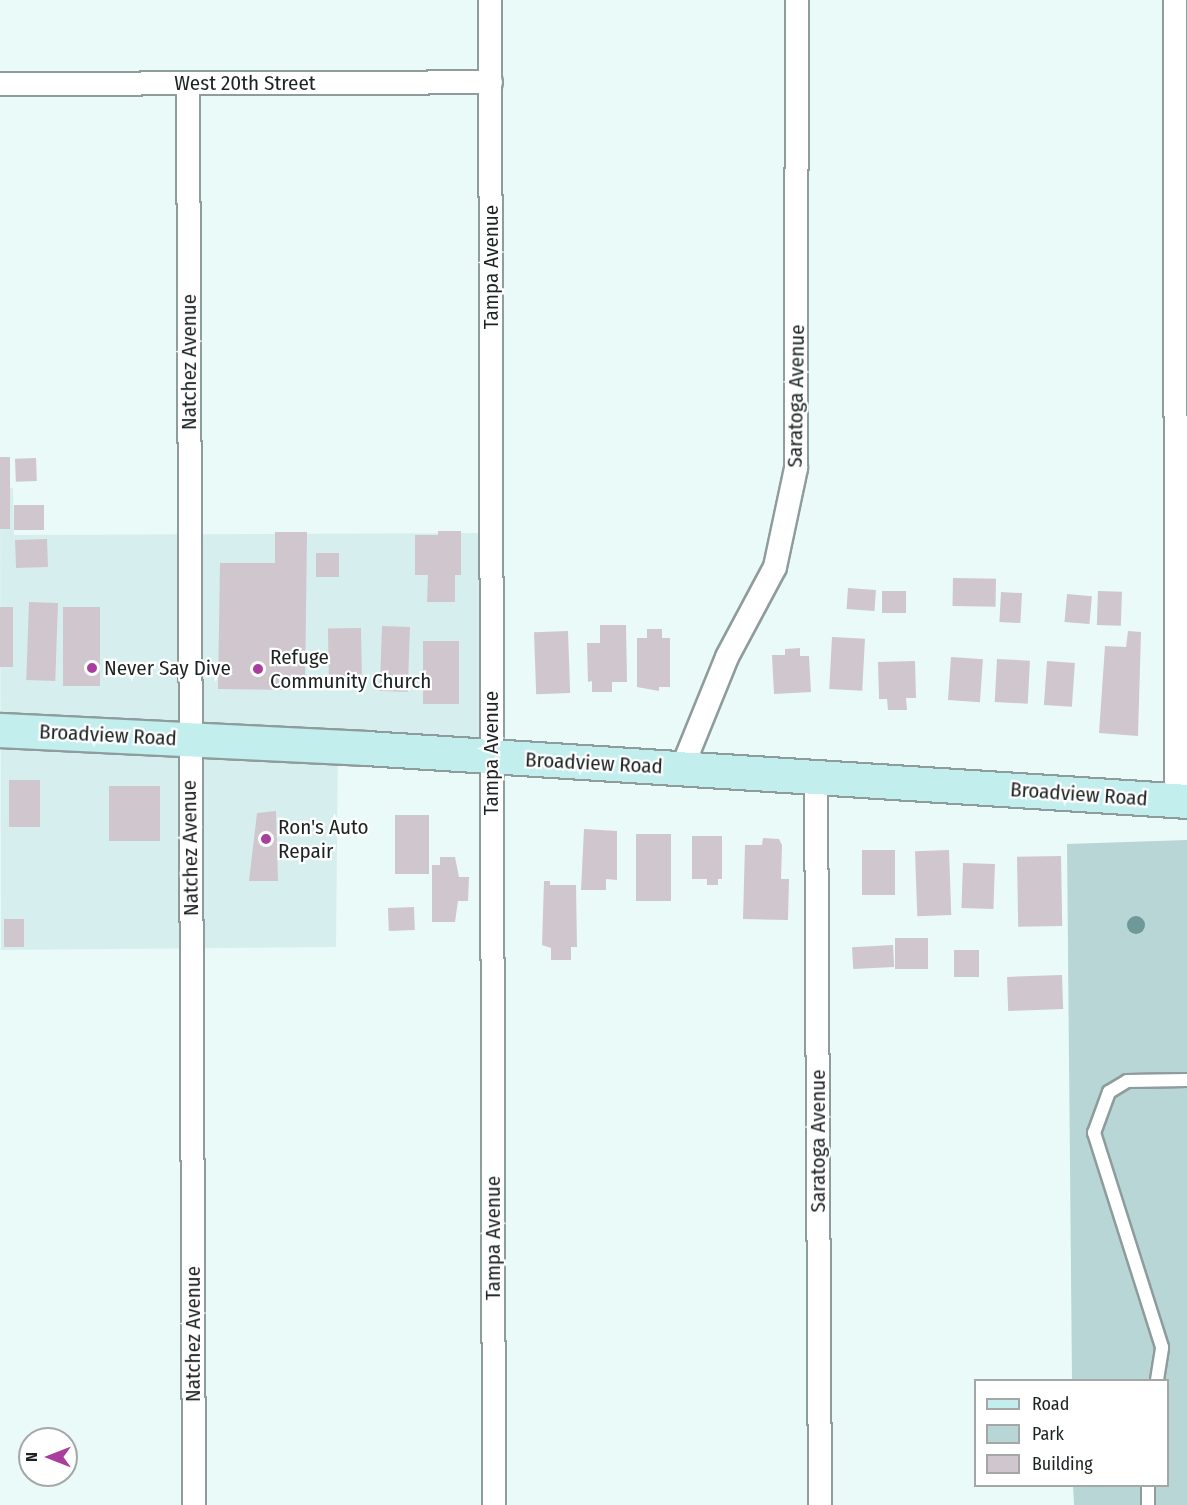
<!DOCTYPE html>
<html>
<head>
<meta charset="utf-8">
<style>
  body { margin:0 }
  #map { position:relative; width:1187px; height:1505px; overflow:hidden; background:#eafaf9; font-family:"Fira Sans Condensed",sans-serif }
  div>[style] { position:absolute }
  .built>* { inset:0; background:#d6efee }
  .green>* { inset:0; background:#b7d6d5 }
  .building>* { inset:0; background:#d0c6ce; transform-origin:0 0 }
  .roads { filter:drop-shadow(2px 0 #8e9c9b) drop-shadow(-2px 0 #8e9c9b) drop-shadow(0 2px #8e9c9b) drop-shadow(0 -2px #8e9c9b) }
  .lane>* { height:12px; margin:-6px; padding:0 6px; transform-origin:6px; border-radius:6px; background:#fff }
  .street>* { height:22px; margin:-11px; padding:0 11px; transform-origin:11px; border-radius:11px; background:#fff }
  .secondary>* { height:33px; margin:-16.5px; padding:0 16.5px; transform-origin:16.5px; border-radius:16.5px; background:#c2eeee }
  .trees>* { width:18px; height:18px; margin:-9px; border-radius:50%; background:#6f9999 }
  .dots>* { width:16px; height:16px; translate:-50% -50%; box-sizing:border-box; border:3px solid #fff; border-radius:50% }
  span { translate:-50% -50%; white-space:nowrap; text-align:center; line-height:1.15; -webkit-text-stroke:4.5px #fff; paint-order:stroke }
  .street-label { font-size:21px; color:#1d2323 }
  .poi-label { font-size:21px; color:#1d2323 }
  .left { translate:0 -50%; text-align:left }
  .legend { position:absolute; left:974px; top:1379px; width:195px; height:108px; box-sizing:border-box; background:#fff; border:2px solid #a5a7a7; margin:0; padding:8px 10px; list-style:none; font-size:18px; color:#1d2323 }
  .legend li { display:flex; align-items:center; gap:12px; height:30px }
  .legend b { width:30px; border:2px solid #a5a7a7 }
  .north { position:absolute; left:18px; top:1427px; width:60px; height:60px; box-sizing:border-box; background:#fff; border:2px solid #a5a7a7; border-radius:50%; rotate:270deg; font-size:16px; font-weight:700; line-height:24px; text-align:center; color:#1d2323 }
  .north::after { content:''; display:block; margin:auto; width:21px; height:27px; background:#aa3e9e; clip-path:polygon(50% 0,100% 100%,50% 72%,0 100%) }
</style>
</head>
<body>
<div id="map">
  <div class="built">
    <i style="clip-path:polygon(0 488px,13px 488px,14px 535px,491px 533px,491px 757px,338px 747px,336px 947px,1px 950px)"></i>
  </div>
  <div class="green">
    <i style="clip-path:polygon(1187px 840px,1187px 1505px,1074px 1505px,1073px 1486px,1168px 1486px,1168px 1380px,1072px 1380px,1067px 844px)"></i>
  </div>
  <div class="building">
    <i style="left:0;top:457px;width:10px;height:72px"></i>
    <i style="left:36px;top:458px;width:23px;height:21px;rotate:88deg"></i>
    <i style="left:44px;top:505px;width:25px;height:30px;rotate:90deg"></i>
    <i style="clip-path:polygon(438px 531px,461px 531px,461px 575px,455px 575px,455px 602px,427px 602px,428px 575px,415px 575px,415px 535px,438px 535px)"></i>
    <i style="clip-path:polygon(275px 532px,307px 532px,305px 690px,218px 689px,220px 563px,275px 563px)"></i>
    <i style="left:47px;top:539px;width:28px;height:32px;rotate:88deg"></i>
    <i style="left:316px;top:553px;width:23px;height:24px"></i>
    <i style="left:953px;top:578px;width:43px;height:28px;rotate:1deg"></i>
    <i style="left:848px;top:588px;width:28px;height:21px;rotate:4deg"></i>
    <i style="left:882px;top:591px;width:24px;height:22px"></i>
    <i style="left:1098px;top:591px;width:24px;height:34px;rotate:2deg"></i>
    <i style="left:1001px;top:592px;width:21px;height:30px;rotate:3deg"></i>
    <i style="left:1067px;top:594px;width:25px;height:28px;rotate:5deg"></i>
    <i style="left:29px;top:602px;width:29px;height:78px;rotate:2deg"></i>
    <i style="left:0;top:607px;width:13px;height:60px"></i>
    <i style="left:63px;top:607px;width:37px;height:79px"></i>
    <i style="clip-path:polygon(600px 625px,626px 625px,627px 682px,612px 682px,612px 692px,592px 692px,592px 681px,588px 682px,587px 643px,600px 643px)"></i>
    <i style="left:382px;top:626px;width:28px;height:65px;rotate:2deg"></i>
    <i style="left:361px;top:628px;width:59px;height:33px;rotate:89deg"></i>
    <i style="clip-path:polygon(647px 629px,662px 629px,662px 638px,670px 638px,670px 687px,659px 687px,659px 691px,637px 687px,637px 638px,647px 638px)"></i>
    <i style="left:568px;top:631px;width:62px;height:34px;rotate:88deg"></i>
    <i style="clip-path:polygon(1128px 631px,1141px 632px,1138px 736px,1099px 733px,1105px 646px,1126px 647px)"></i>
    <i style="left:832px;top:637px;width:33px;height:52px;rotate:3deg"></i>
    <i style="left:423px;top:641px;width:36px;height:63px"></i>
    <i style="clip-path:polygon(800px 648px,800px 656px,809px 656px,811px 692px,774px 694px,772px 655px,785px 655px,785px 649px)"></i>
    <i style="left:951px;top:657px;width:32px;height:43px;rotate:4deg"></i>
    <i style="left:997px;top:659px;width:33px;height:43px;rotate:3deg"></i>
    <i style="clip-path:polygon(915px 661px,916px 698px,906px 698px,907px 710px,888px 710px,887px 699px,879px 699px,878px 662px)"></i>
    <i style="left:1047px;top:661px;width:28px;height:44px;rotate:4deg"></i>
    <i style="left:9px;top:780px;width:31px;height:47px"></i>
    <i style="left:109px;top:786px;width:51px;height:55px"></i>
    <i style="clip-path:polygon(276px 811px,278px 881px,249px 881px,257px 813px)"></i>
    <i style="left:429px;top:815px;width:59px;height:34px;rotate:90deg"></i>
    <i style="clip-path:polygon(584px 829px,617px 831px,617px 880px,606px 879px,606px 890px,581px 890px)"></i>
    <i style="left:636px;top:834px;width:35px;height:67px"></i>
    <i style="clip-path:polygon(692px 836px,722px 836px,722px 879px,718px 879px,718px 885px,707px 885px,707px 879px,692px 879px)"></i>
    <i style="clip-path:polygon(763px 838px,779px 839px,782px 845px,781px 879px,789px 879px,788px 920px,743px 919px,745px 845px,762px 845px)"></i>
    <i style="left:862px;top:850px;width:33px;height:45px"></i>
    <i style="left:949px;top:850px;width:65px;height:34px;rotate:88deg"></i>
    <i style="left:1061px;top:856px;width:70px;height:44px;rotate:89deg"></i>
    <i style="clip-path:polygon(440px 857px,455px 857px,459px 877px,469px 877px,468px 901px,458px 901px,455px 922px,432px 922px,432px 865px,440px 865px)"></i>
    <i style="left:963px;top:863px;width:32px;height:45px;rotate:2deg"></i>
    <i style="clip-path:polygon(544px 881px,550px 881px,550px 885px,576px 885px,577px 947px,571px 947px,571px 960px,551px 960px,551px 948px,542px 945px)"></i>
    <i style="left:414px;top:907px;width:23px;height:26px;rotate:88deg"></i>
    <i style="left:4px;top:919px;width:20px;height:28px"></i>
    <i style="left:895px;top:938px;width:33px;height:31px"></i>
    <i style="left:893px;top:945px;width:22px;height:41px;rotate:87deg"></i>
    <i style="left:954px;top:950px;width:25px;height:27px"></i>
    <i style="left:1062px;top:975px;width:34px;height:55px;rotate:88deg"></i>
  </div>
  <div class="roads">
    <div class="lane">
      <i style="left:1157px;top:1380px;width:33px;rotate:-81deg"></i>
      <i style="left:1162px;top:1347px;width:225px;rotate:-107.6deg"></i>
      <i style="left:1094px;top:1133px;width:44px;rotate:-69.9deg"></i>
      <i style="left:1109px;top:1092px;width:21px;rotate:-31deg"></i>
      <i style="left:1127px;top:1081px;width:60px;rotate:-1deg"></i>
      <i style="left:1148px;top:1505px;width:19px;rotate:-90deg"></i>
    </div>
    <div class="street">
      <i style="left:490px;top:0;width:1505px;rotate:89.85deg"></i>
      <i style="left:1175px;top:0;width:800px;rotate:89.93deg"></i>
      <i style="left:188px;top:83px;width:1422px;rotate:89.76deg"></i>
      <i style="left:0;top:84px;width:491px;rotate:-0.2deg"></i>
      <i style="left:682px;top:768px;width:120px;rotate:-67.9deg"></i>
      <i style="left:727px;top:657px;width:102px;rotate:-61.9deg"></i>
      <i style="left:775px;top:567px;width:101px;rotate:-78deg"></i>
      <i style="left:796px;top:468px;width:468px;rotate:-89.9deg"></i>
      <i style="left:816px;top:776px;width:729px;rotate:89.69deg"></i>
    </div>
    <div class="secondary">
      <i style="left:0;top:730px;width:366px;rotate:2.8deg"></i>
      <i style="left:366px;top:748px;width:823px;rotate:3.69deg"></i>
    </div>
  </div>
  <div class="trees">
    <i style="left:1136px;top:925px"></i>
  </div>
  <div class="dots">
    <i style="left:92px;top:668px;background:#aa3e9e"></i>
    <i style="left:258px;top:669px;background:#aa3e9e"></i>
    <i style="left:266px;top:839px;background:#aa3e9e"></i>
  </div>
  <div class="street-label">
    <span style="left:245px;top:83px">West 20th Street</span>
    <span style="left:491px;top:267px;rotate:-90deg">Tampa Avenue</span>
    <span style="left:189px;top:362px;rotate:-90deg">Natchez Avenue</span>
    <span style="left:796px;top:396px;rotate:-89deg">Saratoga Avenue</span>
    <span style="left:108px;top:735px;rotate:3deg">Broadview Road</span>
    <span style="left:491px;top:753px;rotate:-90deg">Tampa Avenue</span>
    <span style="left:594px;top:763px;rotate:3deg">Broadview Road</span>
    <span style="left:1079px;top:794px;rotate:4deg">Broadview Road</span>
    <span style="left:190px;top:848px;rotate:-91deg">Natchez Avenue</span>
    <span style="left:818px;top:1141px;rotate:-90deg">Saratoga Avenue</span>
    <span style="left:493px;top:1238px;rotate:-90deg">Tampa Avenue</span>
    <span style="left:193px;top:1334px;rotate:-90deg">Natchez Avenue</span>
  </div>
  <div class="poi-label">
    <span class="left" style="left:270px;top:669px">Refuge<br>Community Church</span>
    <span class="left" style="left:104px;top:668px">Never Say Dive</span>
    <span class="left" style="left:278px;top:839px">Ron's Auto<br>Repair</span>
  </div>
  <ul class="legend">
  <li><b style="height:8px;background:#c2eeee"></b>Road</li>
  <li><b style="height:16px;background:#b7d6d5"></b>Park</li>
  <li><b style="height:16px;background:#d0c6ce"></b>Building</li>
  </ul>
  <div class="north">N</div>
</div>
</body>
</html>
